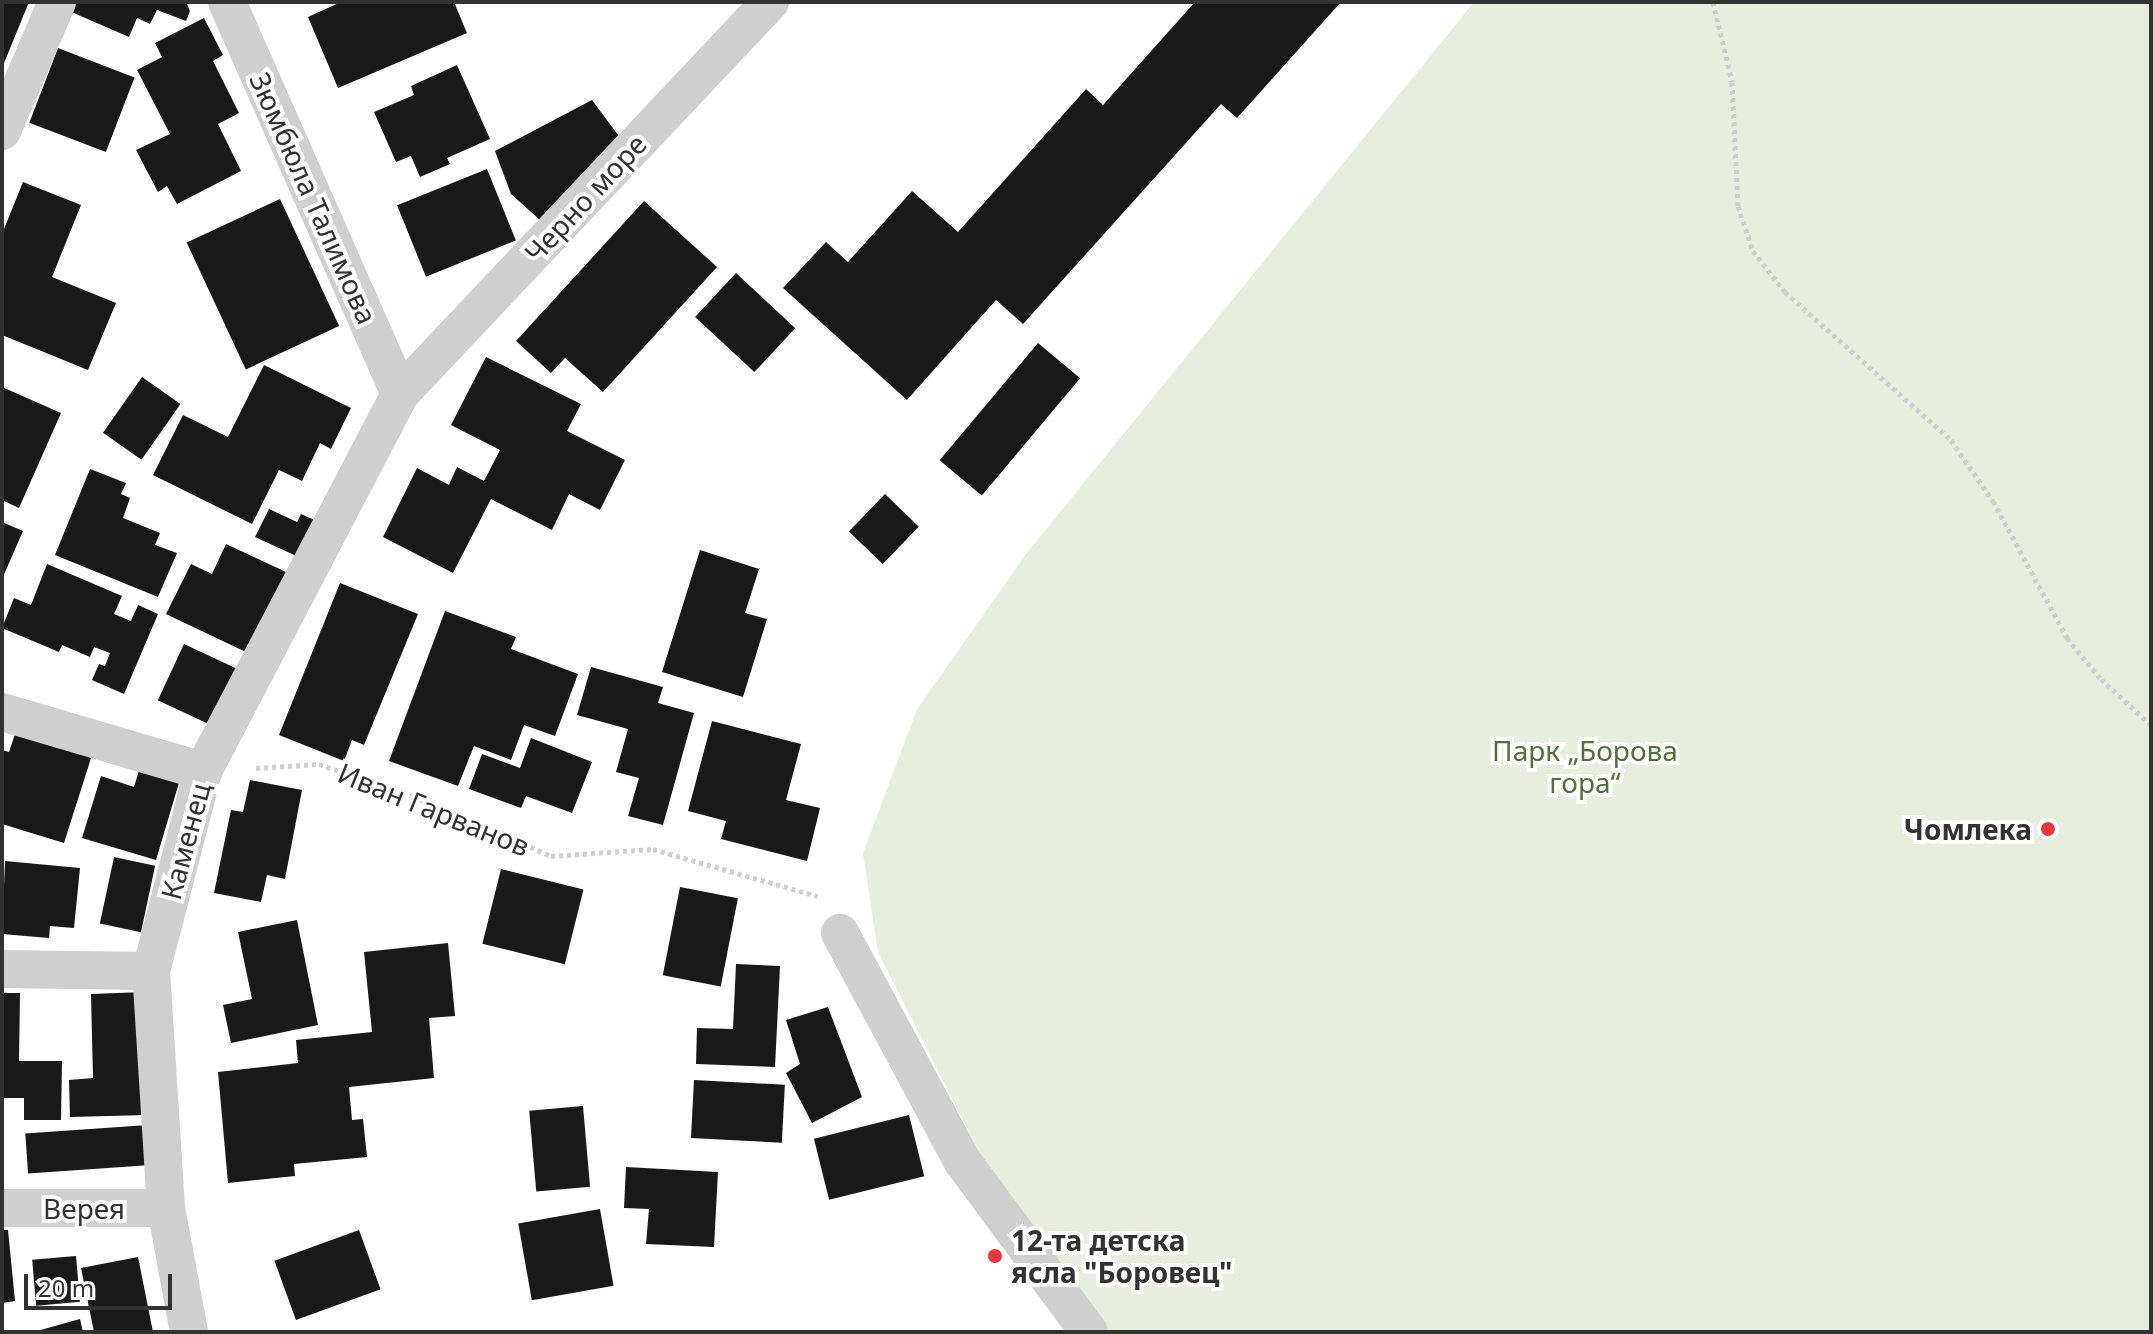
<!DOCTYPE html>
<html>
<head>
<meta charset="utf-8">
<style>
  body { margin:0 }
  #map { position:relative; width:2153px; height:1334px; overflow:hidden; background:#fff; font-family:"Noto Sans",sans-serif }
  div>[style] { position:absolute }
  .green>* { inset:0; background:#e7eee0 }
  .building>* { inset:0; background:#191919; transform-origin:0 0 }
  .path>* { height:5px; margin-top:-2.5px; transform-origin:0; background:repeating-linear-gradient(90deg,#cfcfcf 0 4px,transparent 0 8px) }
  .minor>* { height:38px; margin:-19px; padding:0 19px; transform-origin:19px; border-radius:19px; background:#cfcfcf }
  .dots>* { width:22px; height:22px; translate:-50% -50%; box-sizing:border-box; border:4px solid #fff; border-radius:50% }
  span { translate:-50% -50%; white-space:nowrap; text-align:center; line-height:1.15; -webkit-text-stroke:8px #fff; paint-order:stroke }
  .street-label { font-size:28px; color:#323232 }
  .park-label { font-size:28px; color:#546e3e }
  .poi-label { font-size:28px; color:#323232; font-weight:700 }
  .right { translate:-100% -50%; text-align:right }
  .left { translate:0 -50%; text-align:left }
  .frame { position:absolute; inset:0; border:4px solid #323232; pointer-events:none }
  .scale { position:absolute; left:24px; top:1274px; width:148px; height:36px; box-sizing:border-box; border:4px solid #323232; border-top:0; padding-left:10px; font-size:24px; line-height:28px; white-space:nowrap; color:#323232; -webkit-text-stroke:6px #fff; paint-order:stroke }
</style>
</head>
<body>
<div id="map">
  <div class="green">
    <i style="clip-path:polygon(1474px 2px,2151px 2px,2151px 1332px,1108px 1332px,982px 1158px,878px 952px,863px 853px,917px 709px,1026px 554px)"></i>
  </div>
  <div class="building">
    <i style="clip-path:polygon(2px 2px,29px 2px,2px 68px)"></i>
    <i style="clip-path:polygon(71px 2px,186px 2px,190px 11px,186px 21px,157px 10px,150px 24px,137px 18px,129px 37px,67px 10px)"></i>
    <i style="clip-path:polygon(341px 2px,454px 2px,467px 33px,338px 88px,308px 17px)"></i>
    <i style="clip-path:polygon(1195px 2px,1341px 2px,1237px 118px,1221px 104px,1023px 324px,996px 300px,907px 400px,783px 288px,826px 242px,848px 262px,912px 191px,958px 232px,1086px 89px,1103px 105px)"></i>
    <i style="clip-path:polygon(204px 18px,223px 55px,213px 61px,239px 113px,218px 124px,241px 171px,177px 204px,167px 186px,158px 192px,136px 150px,170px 134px,137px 70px,162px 57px,155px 43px)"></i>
    <i style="left:58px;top:48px;width:82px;height:80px;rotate:21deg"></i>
    <i style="clip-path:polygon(457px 65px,490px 139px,447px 158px,450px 164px,420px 177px,411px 156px,396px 162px,374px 112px,414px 95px,411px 86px)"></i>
    <i style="clip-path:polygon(592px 100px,627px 147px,550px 229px,511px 194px,495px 151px)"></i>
    <i style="left:487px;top:169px;width:77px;height:97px;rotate:68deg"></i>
    <i style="clip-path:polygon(23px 182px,81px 205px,52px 277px,116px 303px,88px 370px,2px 335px,2px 234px)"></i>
    <i style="left:280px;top:199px;width:140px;height:103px;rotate:65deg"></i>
    <i style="clip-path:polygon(644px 201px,717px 267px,603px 392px,565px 358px,551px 373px,516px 341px)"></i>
    <i style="left:736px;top:273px;width:81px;height:60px;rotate:43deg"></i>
    <i style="left:1038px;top:343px;width:55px;height:153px;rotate:40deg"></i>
    <i style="clip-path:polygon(486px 357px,581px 404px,567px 431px,625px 460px,600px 510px,569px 494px,552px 530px,491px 499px,453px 573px,383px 537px,417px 468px,449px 485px,457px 467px,484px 481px,500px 450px,451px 425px)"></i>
    <i style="clip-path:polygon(264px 365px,351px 408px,331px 449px,320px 443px,302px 481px,279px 470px,252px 524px,153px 475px,183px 415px,228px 437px)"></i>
    <i style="left:142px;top:377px;width:47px;height:68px;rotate:35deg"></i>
    <i style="clip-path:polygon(2px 387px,61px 413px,19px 508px,2px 500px)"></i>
    <i style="clip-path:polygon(90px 469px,126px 483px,121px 494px,130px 498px,123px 518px,160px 533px,155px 545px,177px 553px,158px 597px,55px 555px)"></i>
    <i style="left:885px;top:494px;width:47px;height:52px;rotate:44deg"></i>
    <i style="clip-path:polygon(269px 509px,297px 522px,301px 514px,321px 523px,303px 559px,255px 537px)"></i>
    <i style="clip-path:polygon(2px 522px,23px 531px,2px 579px)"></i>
    <i style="clip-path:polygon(226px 544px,288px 573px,250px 654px,166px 614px,191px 564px,212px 574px)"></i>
    <i style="clip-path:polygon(700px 550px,759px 569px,745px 613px,767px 619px,743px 697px,662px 672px)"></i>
    <i style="clip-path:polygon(47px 564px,122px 596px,114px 614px,131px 621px,138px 605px,158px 614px,124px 694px,92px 680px,99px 664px,105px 666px,110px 653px,94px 647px,90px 657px,62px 645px,59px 652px,2px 628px,14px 598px,31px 605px)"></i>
    <i style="clip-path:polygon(340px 583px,418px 614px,364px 745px,352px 740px,344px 761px,279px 735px)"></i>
    <i style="clip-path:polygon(445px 611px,516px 637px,511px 649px,578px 674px,555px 736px,524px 725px,511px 760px,474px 746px,458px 786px,389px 761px)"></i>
    <i style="left:184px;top:644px;width:59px;height:62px;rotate:25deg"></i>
    <i style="clip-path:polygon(591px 667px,663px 687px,658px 703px,694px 713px,663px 825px,628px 816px,639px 778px,616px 772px,628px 729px,577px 715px)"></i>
    <i style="clip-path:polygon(712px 721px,801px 744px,786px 800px,820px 808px,807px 861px,721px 839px,726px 821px,688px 811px)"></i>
    <i style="clip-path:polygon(16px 731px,92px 755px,64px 843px,2px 824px,2px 750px,9px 752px)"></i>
    <i style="clip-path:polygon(531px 738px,592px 762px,572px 813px,526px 796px,521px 808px,469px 789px,482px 754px,520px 768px)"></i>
    <i style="clip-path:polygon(141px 764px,181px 776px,156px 860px,82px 838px,101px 776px,134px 787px)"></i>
    <i style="clip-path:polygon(250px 780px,302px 790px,285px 879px,267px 875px,261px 902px,214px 893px,231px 810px,243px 812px)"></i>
    <i style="left:114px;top:857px;width:42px;height:68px;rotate:12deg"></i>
    <i style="clip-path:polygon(5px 861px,80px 868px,74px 928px,50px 926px,49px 938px,2px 934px)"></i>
    <i style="left:501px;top:869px;width:85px;height:77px;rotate:14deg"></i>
    <i style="left:680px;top:887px;width:59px;height:90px;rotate:11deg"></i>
    <i style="clip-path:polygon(297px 920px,318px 1025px,231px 1043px,223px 1005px,252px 999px,238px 932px)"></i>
    <i style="clip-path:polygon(448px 943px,455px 1016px,429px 1018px,434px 1078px,349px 1087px,352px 1120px,363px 1119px,367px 1157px,294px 1164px,295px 1176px,228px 1183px,218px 1072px,298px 1063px,296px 1040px,372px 1032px,364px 952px)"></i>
    <i style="clip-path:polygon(736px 964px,780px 966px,775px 1067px,696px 1064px,697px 1028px,733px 1029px)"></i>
    <i style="clip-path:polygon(144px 992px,147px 1115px,70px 1117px,69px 1080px,93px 1078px,91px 994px)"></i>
    <i style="clip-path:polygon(2px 993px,20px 993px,19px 1061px,62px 1061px,61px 1120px,24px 1120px,24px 1098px,2px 1098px)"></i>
    <i style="clip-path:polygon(828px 1007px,862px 1097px,812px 1123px,786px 1073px,800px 1064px,786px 1020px)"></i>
    <i style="left:694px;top:1080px;width:91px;height:58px;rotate:3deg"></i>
    <i style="left:583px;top:1106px;width:81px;height:54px;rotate:85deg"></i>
    <i style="left:909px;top:1115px;width:63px;height:98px;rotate:76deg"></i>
    <i style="left:148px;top:1125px;width:40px;height:123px;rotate:86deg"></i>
    <i style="clip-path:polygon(626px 1167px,718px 1172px,714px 1247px,646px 1244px,649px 1209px,624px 1208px)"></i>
    <i style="left:600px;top:1209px;width:78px;height:83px;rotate:80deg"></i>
    <i style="clip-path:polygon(2px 1230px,8px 1230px,15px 1301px,2px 1303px)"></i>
    <i style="left:359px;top:1230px;width:63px;height:90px;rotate:70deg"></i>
    <i style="left:76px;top:1256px;width:46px;height:44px;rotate:85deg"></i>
    <i style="clip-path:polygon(138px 1257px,153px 1332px,94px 1332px,81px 1268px)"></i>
    <i style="clip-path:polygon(80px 1319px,83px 1332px,38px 1332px,37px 1331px)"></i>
  </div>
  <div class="path">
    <i style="left:1713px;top:2px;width:82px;rotate:76.6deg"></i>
    <i style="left:1732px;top:82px;width:124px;rotate:87.2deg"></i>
    <i style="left:1738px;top:206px;width:47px;rotate:71.6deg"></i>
    <i style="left:1753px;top:251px;width:52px;rotate:52deg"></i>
    <i style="left:1785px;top:292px;width:222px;rotate:41.7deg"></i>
    <i style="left:1951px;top:440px;width:74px;rotate:55.5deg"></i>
    <i style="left:1993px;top:501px;width:156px;rotate:61.6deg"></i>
    <i style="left:2067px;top:638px;width:53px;rotate:50.3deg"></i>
    <i style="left:2101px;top:679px;width:68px;rotate:42.6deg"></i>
    <i style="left:256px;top:768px;width:63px;rotate:-3.6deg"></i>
    <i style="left:319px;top:764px;width:99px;rotate:18.8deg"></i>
    <i style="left:413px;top:796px;width:150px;rotate:23.5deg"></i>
    <i style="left:551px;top:856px;width:102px;rotate:-3.9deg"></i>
    <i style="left:653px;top:849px;width:171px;rotate:16deg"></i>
  </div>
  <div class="minor">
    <i style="left:227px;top:2px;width:428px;rotate:66.2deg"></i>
    <i style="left:2px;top:131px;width:140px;rotate:-66.9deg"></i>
    <i style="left:2px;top:712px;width:209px;rotate:16.4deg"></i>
    <i style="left:840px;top:933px;width:260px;rotate:61.8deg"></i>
    <i style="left:963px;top:1162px;width:212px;rotate:53.5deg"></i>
    <i style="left:2px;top:969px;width:149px;rotate:0.8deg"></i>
    <i style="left:2px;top:1208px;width:164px"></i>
    <i style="left:189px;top:1332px;width:126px;rotate:-100.5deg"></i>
    <i style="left:166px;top:1208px;width:237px;rotate:-93.6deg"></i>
    <i style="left:151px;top:971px;width:207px;rotate:-75.4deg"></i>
    <i style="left:203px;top:771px;width:425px;rotate:-62.4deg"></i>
    <i style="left:400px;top:394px;width:539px;rotate:-46.65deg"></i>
  </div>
  <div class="dots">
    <i style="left:2048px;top:829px;background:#e63740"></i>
    <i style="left:995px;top:1256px;background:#e63740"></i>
  </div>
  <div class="street-label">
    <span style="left:314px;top:198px;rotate:66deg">Зюмбюла Талимова</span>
    <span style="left:585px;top:198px;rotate:-47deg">Черно море</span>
    <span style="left:434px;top:809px;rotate:22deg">Иван Гарванов</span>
    <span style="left:185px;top:841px;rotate:-75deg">Каменец</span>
    <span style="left:84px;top:1208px">Верея</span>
  </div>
  <div class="park-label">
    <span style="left:1585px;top:766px">Парк „Борова<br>гора“</span>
  </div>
  <div class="poi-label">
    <span class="right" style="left:2032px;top:829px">Чомлека</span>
    <span class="left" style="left:1011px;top:1256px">12-та детска<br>ясла "Боровец"</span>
  </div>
  <div class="frame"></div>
  <div class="scale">20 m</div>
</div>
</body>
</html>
